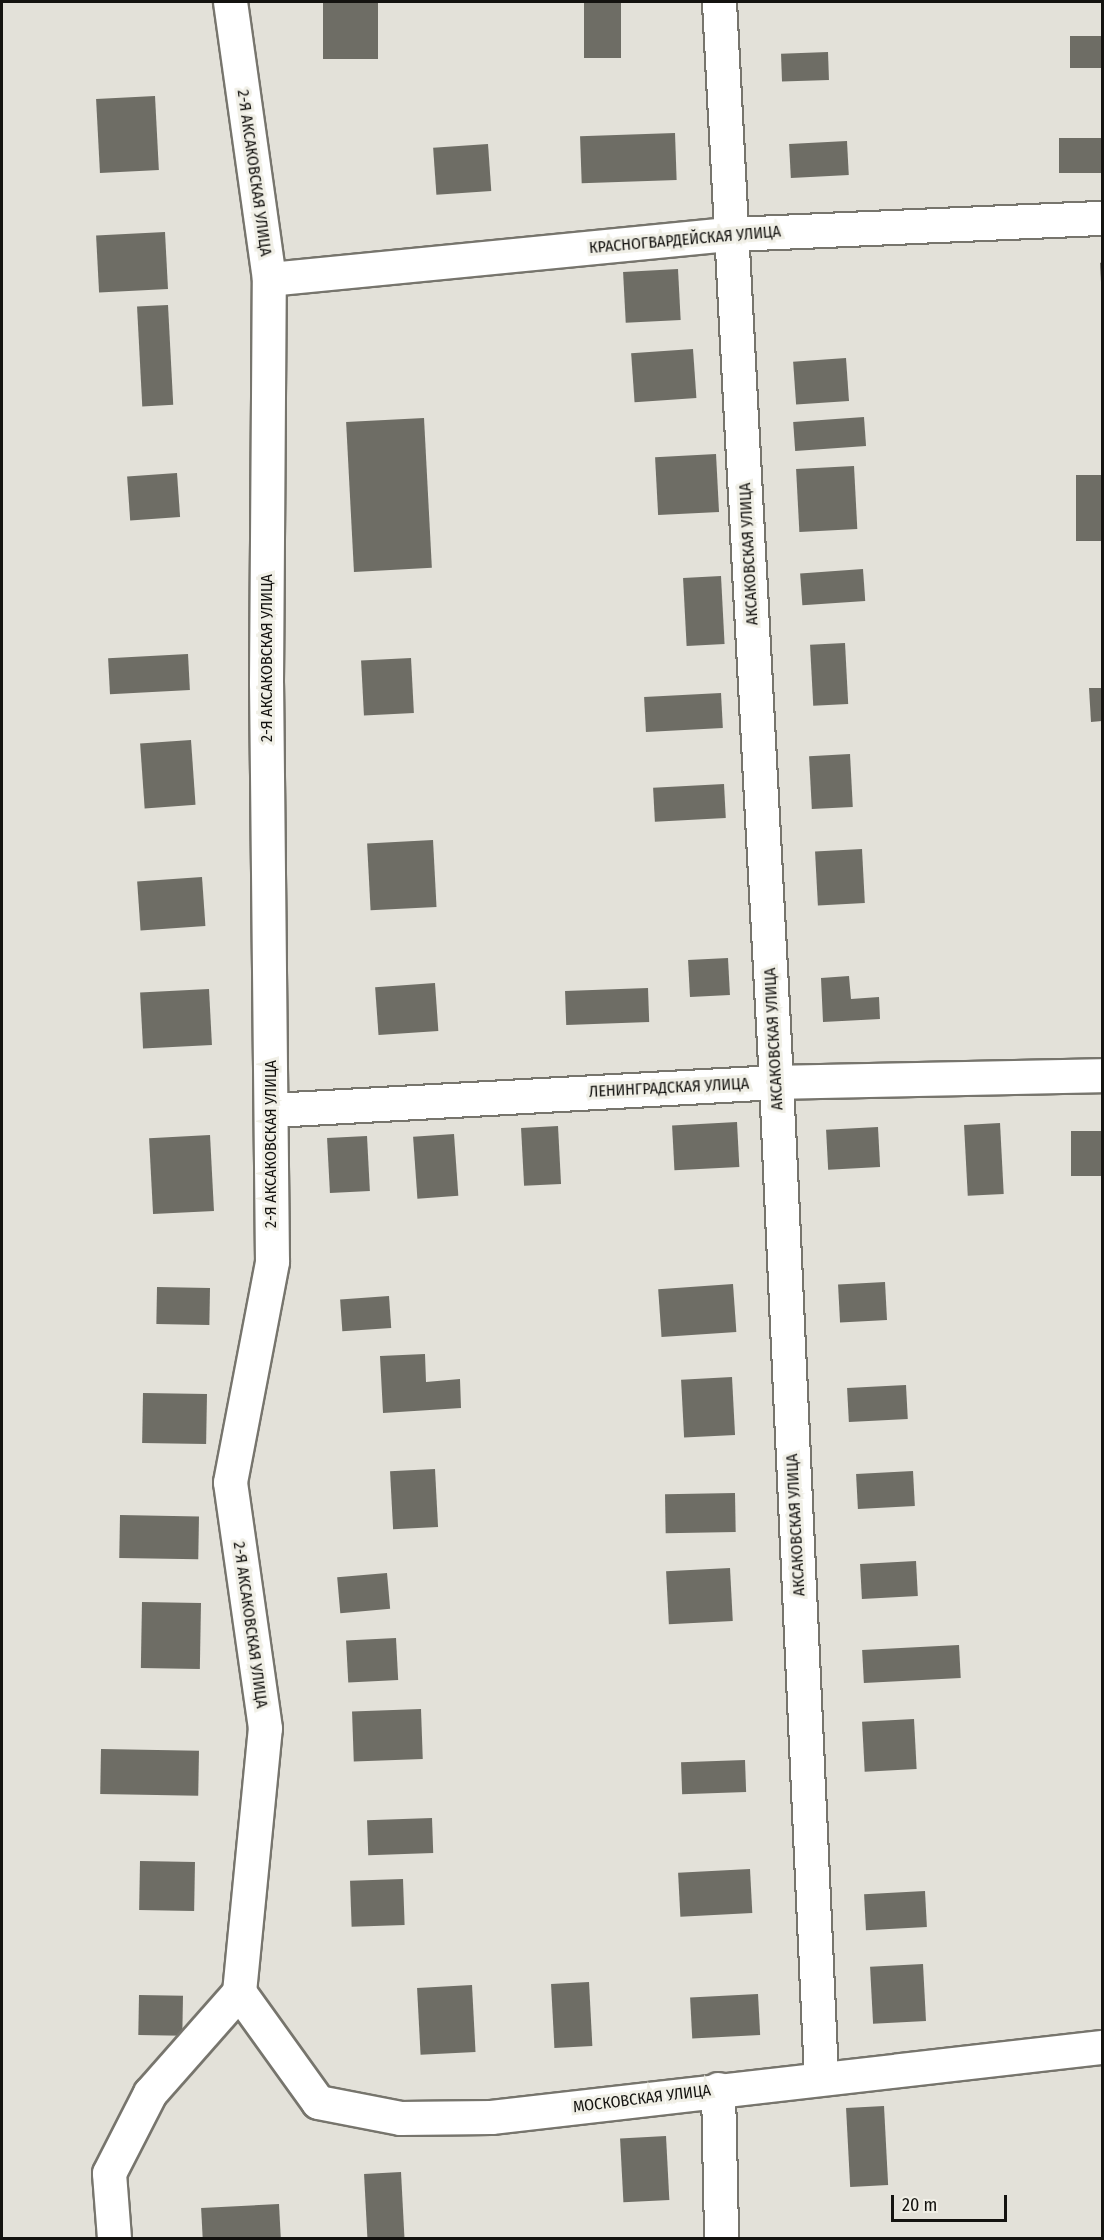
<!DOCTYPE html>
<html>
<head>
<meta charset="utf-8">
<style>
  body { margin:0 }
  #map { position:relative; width:1104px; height:2240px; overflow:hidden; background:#e3e1d9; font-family:"Fira Sans Condensed",sans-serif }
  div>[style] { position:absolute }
  .building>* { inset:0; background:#6e6d65; transform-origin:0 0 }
  .roads { filter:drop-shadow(2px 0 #77756d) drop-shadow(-2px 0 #77756d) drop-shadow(0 2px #77756d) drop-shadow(0 -2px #77756d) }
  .minor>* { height:33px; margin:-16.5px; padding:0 16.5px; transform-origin:16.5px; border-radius:16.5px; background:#fff }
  span { translate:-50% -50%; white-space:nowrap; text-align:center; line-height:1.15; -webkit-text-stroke:6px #f0efe6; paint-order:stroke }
  .street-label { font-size:16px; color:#141310 }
  .frame { position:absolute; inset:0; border:3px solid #141310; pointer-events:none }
  .scale { position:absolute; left:891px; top:2195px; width:116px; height:27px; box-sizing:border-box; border:3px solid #141310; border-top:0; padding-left:8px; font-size:18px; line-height:21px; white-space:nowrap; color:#141310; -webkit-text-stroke:4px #f0efe6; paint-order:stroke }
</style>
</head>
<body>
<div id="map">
  <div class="building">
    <i style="left:323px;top:2px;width:55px;height:57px"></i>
    <i style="left:584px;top:2px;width:37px;height:56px"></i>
    <i style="left:1102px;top:36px;width:32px;height:32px;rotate:90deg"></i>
    <i style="left:828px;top:52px;width:28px;height:47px;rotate:88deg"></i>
    <i style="left:155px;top:96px;width:74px;height:59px;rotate:87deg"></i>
    <i style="left:675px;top:133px;width:47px;height:95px;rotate:88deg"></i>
    <i style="left:1102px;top:138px;width:35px;height:43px;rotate:90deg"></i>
    <i style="left:847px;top:141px;width:34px;height:58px;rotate:87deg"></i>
    <i style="left:488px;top:144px;width:47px;height:55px;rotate:86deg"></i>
    <i style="left:165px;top:232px;width:57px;height:69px;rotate:87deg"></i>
    <i style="clip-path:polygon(1102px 262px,1102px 282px,1101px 282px,1100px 263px)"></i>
    <i style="left:678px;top:269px;width:51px;height:55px;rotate:87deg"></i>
    <i style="left:168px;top:305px;width:100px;height:31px;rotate:87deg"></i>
    <i style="left:693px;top:349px;width:49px;height:62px;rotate:86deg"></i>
    <i style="left:846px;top:358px;width:43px;height:53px;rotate:86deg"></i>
    <i style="left:864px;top:417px;width:29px;height:71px;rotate:86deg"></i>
    <i style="left:424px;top:418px;width:150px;height:78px;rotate:87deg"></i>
    <i style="left:716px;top:454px;width:58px;height:61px;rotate:87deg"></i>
    <i style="left:854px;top:466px;width:63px;height:58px;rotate:87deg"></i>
    <i style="left:177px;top:473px;width:44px;height:50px;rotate:86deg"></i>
    <i style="left:1102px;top:475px;width:66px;height:26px;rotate:90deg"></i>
    <i style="left:863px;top:569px;width:32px;height:63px;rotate:86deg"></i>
    <i style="left:721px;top:576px;width:68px;height:38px;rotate:87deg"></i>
    <i style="left:845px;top:643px;width:61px;height:35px;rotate:87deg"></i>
    <i style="left:188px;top:654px;width:36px;height:80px;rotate:87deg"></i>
    <i style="left:411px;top:658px;width:55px;height:50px;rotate:87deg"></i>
    <i style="clip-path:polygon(1089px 688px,1102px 688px,1102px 721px,1091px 722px)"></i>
    <i style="left:721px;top:693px;width:35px;height:77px;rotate:87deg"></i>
    <i style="left:191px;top:740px;width:65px;height:51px;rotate:86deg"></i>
    <i style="left:850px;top:754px;width:53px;height:41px;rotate:87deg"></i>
    <i style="left:724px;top:784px;width:34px;height:71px;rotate:87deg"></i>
    <i style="left:433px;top:840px;width:67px;height:66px;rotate:87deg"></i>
    <i style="left:862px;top:849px;width:54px;height:47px;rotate:87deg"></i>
    <i style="left:202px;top:877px;width:49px;height:65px;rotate:86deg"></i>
    <i style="left:728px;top:958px;width:37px;height:40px;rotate:87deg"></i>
    <i style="clip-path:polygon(849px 976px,851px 999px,879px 997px,880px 1019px,823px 1022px,821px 978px)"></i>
    <i style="left:435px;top:983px;width:48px;height:60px;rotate:86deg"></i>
    <i style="left:648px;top:988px;width:34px;height:83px;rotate:88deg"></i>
    <i style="left:209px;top:989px;width:56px;height:69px;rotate:87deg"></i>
    <i style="left:737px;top:1122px;width:45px;height:65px;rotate:87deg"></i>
    <i style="left:1000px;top:1123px;width:71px;height:36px;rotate:87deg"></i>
    <i style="left:558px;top:1126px;width:58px;height:37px;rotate:87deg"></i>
    <i style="left:878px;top:1127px;width:40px;height:52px;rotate:87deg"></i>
    <i style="left:1102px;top:1131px;width:45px;height:31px;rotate:90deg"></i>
    <i style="left:454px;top:1134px;width:62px;height:41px;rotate:86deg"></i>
    <i style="left:210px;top:1135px;width:76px;height:61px;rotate:87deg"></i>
    <i style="left:367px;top:1136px;width:55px;height:40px;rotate:87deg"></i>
    <i style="left:885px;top:1282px;width:38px;height:47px;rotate:87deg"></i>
    <i style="left:733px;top:1284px;width:48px;height:75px;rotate:86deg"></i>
    <i style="left:157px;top:1287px;width:53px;height:37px;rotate:1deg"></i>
    <i style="left:389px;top:1296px;width:32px;height:49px;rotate:86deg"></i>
    <i style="clip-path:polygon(425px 1354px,426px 1382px,460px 1379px,461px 1408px,383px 1413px,380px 1356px)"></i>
    <i style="left:732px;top:1377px;width:58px;height:51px;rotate:87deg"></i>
    <i style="left:906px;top:1385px;width:34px;height:59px;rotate:87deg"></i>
    <i style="left:143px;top:1393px;width:64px;height:50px;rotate:1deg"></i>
    <i style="left:435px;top:1469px;width:58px;height:45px;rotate:87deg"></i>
    <i style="left:913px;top:1471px;width:35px;height:57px;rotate:87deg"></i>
    <i style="left:735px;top:1493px;width:39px;height:70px;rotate:89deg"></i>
    <i style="left:120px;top:1515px;width:79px;height:43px;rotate:1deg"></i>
    <i style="left:916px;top:1561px;width:35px;height:56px;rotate:87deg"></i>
    <i style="left:730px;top:1568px;width:53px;height:64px;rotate:87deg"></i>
    <i style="left:387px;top:1573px;width:36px;height:50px;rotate:85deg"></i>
    <i style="left:142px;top:1602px;width:59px;height:66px;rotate:1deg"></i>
    <i style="left:396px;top:1638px;width:42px;height:50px;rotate:87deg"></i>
    <i style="left:959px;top:1645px;width:33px;height:97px;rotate:87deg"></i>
    <i style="left:421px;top:1709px;width:50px;height:69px;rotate:88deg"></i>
    <i style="left:914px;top:1719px;width:50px;height:52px;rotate:87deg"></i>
    <i style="left:101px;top:1749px;width:98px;height:45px;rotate:1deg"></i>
    <i style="left:745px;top:1760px;width:32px;height:64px;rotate:88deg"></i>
    <i style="left:432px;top:1818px;width:35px;height:65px;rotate:88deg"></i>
    <i style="left:140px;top:1861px;width:55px;height:49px;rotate:1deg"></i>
    <i style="left:750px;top:1869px;width:44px;height:72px;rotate:87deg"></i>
    <i style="left:403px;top:1879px;width:46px;height:53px;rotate:88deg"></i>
    <i style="left:925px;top:1891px;width:36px;height:61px;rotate:87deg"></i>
    <i style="left:923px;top:1964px;width:57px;height:53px;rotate:87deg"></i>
    <i style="left:589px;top:1982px;width:64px;height:38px;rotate:87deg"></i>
    <i style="left:472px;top:1985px;width:67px;height:55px;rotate:87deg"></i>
    <i style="left:758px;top:1994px;width:41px;height:68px;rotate:87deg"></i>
    <i style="left:139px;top:1995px;width:44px;height:40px;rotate:1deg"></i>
    <i style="left:884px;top:2106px;width:79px;height:38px;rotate:87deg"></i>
    <i style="left:666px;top:2136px;width:64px;height:46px;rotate:87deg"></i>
    <i style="left:401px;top:2172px;width:66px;height:37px;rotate:87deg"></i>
    <i style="left:279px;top:2204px;width:34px;height:78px;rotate:87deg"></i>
  </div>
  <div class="roads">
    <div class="minor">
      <i style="left:719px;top:2px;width:1082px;rotate:86.98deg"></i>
      <i style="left:776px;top:1082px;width:997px;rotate:87.41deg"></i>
      <i style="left:269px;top:279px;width:465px;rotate:-5.6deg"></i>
      <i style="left:732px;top:234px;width:370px;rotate:-2.5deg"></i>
      <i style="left:272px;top:1110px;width:505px;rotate:-3.18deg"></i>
      <i style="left:776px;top:1082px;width:326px;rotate:-1.2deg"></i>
      <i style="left:239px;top:1992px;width:135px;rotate:54.3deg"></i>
      <i style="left:318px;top:2102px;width:84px;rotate:11deg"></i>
      <i style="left:400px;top:2118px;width:91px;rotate:-0.6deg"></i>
      <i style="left:491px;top:2117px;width:615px;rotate:-6.54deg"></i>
      <i style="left:718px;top:2089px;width:149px;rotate:88.8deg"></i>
      <i style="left:114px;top:2238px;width:65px;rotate:-94.4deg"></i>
      <i style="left:109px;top:2173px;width:90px;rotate:-62.9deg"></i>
      <i style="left:150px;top:2093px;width:135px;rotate:-48.6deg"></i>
      <i style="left:239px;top:1992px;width:265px;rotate:-84.4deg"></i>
      <i style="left:265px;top:1728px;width:248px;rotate:-98.1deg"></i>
      <i style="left:230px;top:1482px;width:225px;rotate:-79.2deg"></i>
      <i style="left:272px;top:1261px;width:578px;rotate:-90.59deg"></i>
      <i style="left:266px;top:683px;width:404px;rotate:-89.6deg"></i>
      <i style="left:269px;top:279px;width:280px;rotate:-98deg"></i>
    </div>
  </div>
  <div class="street-label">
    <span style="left:254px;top:173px;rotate:82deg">2-Я АКСАКОВСКАЯ УЛИЦА</span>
    <span style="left:685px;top:240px;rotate:-5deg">КРАСНОГВАРДЕЙСКАЯ УЛИЦА</span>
    <span style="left:749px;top:554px;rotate:-93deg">АКСАКОВСКАЯ УЛИЦА</span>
    <span style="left:267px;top:658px;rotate:-90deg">2-Я АКСАКОВСКАЯ УЛИЦА</span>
    <span style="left:774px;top:1039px;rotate:-93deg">АКСАКОВСКАЯ УЛИЦА</span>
    <span style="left:669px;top:1088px;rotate:-3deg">ЛЕНИНГРАДСКАЯ УЛИЦА</span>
    <span style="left:271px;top:1144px;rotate:-90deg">2-Я АКСАКОВСКАЯ УЛИЦА</span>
    <span style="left:796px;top:1525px;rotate:-93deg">АКСАКОВСКАЯ УЛИЦА</span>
    <span style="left:250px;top:1625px;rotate:82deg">2-Я АКСАКОВСКАЯ УЛИЦА</span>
    <span style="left:642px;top:2099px;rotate:-7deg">МОСКОВСКАЯ УЛИЦА</span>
  </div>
  <div class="frame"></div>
  <div class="scale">20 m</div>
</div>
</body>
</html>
